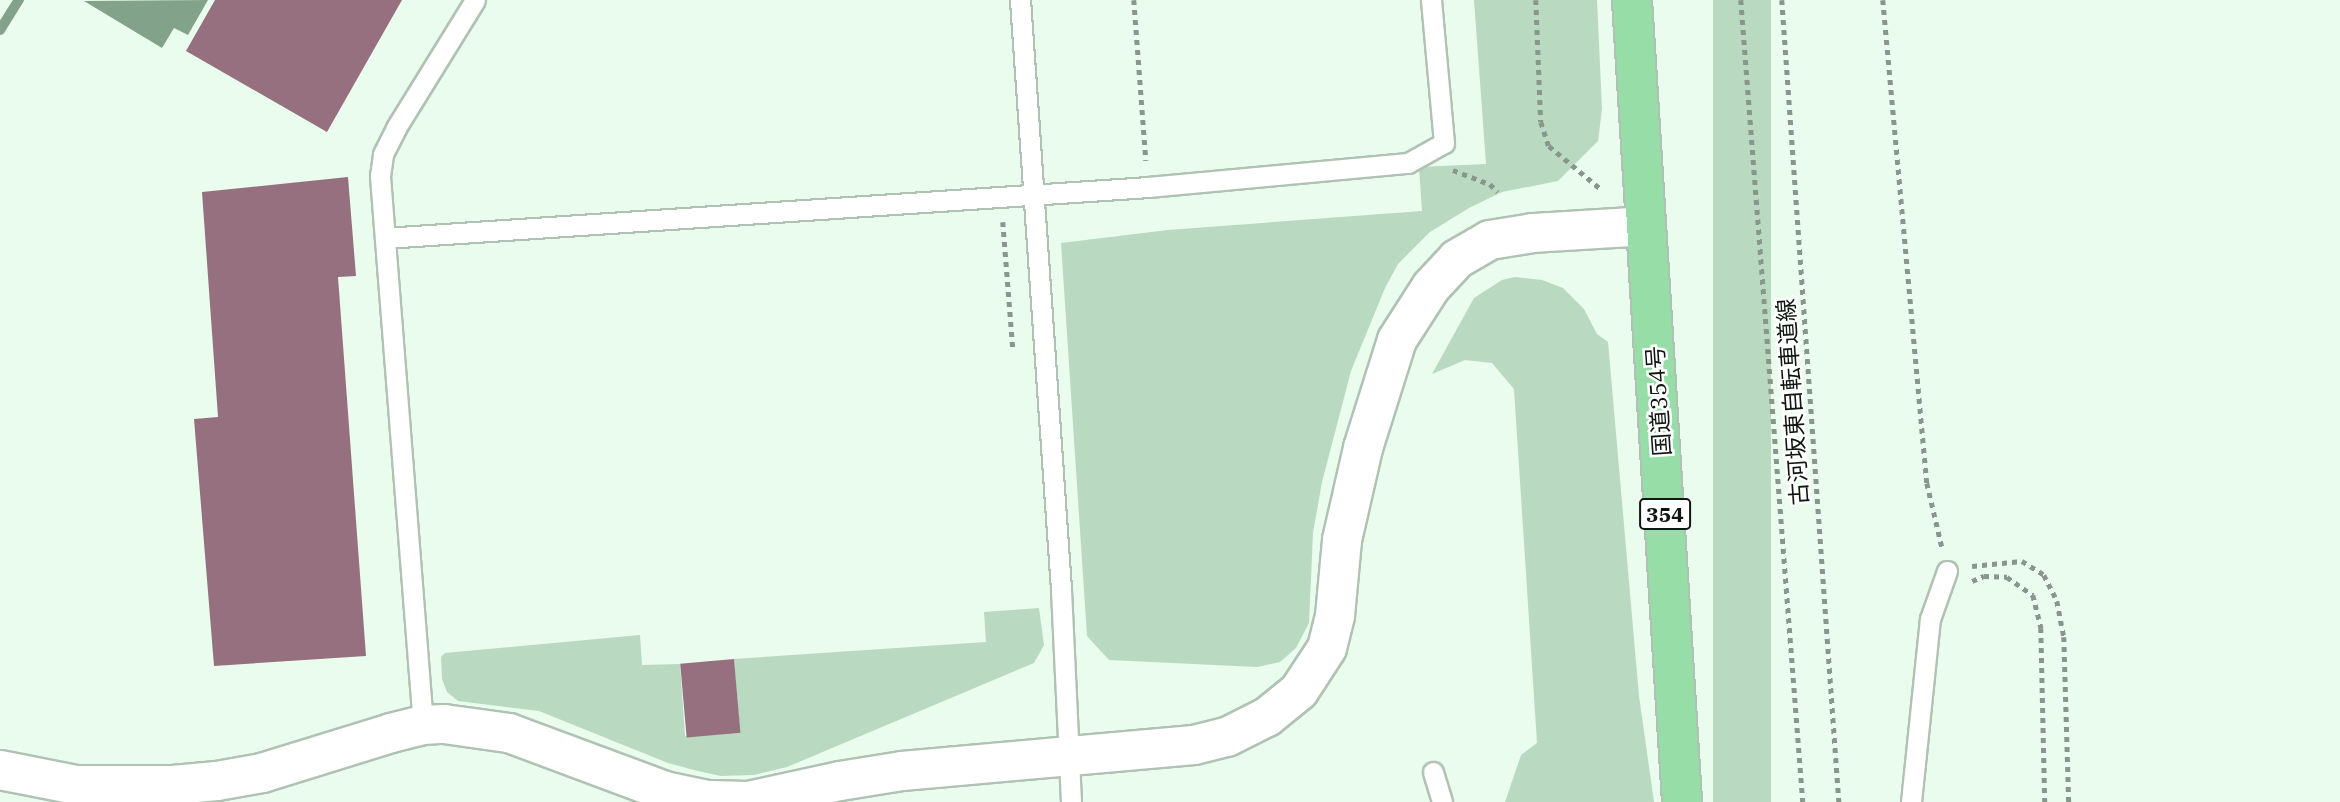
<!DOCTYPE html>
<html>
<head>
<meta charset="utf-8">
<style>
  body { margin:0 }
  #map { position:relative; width:2340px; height:802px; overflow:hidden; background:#e9fced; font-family:"IBM Plex Serif","Noto Sans JP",serif }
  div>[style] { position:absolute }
  .green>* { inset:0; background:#b9d9c0; transform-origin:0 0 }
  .water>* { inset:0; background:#82a38a }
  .stream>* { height:10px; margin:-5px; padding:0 5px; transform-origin:5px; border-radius:5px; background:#82a38a }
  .building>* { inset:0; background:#96707e; transform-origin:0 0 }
  .path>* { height:4.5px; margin-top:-2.25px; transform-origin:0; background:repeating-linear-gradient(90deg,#88968b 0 5px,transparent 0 10px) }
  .roads { filter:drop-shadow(2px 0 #b0c2b3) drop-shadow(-2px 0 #b0c2b3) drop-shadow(0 2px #b0c2b3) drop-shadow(0 -2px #b0c2b3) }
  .lane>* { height:19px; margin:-9.5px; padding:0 9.5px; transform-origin:9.5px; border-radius:9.5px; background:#fff }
  .secondary>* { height:38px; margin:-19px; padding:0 19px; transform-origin:19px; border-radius:19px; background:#fff }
  .highway>* { height:38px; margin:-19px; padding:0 19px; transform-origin:19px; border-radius:19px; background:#96dda8 }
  span { translate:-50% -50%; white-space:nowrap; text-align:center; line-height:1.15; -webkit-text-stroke:5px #fff; paint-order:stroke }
  .shield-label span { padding:2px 5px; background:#fff; border:2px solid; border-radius:5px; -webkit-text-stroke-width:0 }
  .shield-label { font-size:21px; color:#101712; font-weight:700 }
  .street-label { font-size:23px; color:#101712 }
</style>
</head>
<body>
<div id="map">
  <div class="green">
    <i style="clip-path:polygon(1474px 0,1597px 0,1602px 109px,1598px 141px,1558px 181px,1502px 192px,1469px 208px,1430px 232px,1398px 264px,1385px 288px,1351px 371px,1322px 482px,1313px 533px,1309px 623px,1296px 648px,1280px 662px,1257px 667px,1109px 660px,1087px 636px,1061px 243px,1168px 230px,1422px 211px,1419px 167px,1486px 164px)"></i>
    <i style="left:1713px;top:0;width:58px;height:804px"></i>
    <i style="clip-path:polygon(1515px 277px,1542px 280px,1563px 288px,1584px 309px,1597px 334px,1608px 342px,1639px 696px,1654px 802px,1505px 802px,1521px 755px,1537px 743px,1514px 389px,1492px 363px,1465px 360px,1432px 374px,1474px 298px,1502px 280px)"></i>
    <i style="clip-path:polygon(1039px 608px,1044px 645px,1034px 663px,787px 767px,754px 775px,721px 776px,698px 771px,668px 763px,539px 711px,458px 701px,447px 692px,442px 679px,441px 657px,445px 653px,640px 635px,642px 665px,680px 664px,685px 736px,740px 732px,734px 659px,986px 642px,984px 612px)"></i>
  </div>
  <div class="water">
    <i style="clip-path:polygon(208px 0,188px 35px,174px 28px,162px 48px,84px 1px)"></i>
  </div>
  <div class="stream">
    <i style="left:0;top:30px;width:36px;rotate:-58deg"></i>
  </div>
  <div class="building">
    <i style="clip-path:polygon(215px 0,402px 0,327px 132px,186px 51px)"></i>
    <i style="clip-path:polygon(348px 177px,356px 276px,338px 277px,366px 656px,214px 666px,194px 419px,218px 417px,202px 192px)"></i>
    <i style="left:734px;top:659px;width:74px;height:54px;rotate:85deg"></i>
  </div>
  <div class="path">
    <i style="left:1134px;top:0;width:161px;rotate:85.7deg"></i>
    <i style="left:1536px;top:0;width:122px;rotate:87.7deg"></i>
    <i style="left:1541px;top:122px;width:25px;rotate:72deg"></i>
    <i style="left:1549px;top:146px;width:69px;rotate:39.7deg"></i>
    <i style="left:1741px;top:0;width:804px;rotate:85.58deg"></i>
    <i style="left:1782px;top:0;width:804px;rotate:85.93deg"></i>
    <i style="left:1883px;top:0;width:485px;rotate:84.8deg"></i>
    <i style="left:1927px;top:483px;width:66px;rotate:76.8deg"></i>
    <i style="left:1453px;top:170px;width:40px;rotate:21deg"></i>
    <i style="left:1490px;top:184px;width:11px;rotate:45deg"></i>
    <i style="left:1003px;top:222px;width:127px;rotate:85.5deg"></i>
    <i style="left:1972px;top:566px;width:50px;rotate:-5.7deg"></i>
    <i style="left:2022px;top:561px;width:26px;rotate:32deg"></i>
    <i style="left:2044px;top:575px;width:29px;rotate:63deg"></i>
    <i style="left:2057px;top:601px;width:37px;rotate:79deg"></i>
    <i style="left:2064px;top:637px;width:165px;rotate:88.3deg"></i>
    <i style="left:1972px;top:581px;width:13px;rotate:-23deg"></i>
    <i style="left:1984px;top:576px;width:23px;rotate:2deg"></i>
    <i style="left:2007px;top:577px;width:32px;rotate:35deg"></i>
    <i style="left:2033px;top:595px;width:34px;rotate:76deg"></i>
    <i style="left:2041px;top:628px;width:174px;rotate:88.7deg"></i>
  </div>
  <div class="roads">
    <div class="lane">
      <i style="left:1020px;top:0;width:591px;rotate:86.02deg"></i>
      <i style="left:1061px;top:590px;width:212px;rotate:87.3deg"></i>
      <i style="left:385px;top:238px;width:765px;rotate:-3.82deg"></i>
      <i style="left:1148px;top:187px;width:261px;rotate:-5.3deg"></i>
      <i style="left:1408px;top:163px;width:41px;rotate:-29.1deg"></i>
      <i style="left:1444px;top:143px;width:144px;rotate:-95.2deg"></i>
      <i style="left:423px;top:725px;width:551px;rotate:-94.48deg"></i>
      <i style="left:380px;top:176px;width:22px;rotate:-82deg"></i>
      <i style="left:383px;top:154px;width:29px;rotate:-63deg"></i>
      <i style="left:396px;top:128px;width:150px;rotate:-58.3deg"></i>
      <i style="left:1433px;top:772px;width:31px;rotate:73deg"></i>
      <i style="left:1911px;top:802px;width:184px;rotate:-84.1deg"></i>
      <i style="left:1930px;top:619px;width:51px;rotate:-70.5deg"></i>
    </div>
    <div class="secondary">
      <i style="left:0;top:770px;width:77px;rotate:11.2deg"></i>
      <i style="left:76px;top:785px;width:97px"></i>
      <i style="left:173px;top:785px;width:44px;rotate:-5.2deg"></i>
      <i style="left:217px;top:781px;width:46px;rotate:-10.1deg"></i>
      <i style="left:262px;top:773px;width:135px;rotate:-17.2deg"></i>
      <i style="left:391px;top:733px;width:33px;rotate:-14deg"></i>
      <i style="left:423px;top:725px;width:21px;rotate:-3deg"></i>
      <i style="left:444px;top:724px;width:66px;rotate:7.9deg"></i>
      <i style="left:509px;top:733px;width:166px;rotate:20.4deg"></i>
      <i style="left:665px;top:791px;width:44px;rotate:11.8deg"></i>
      <i style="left:708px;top:800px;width:40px;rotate:1.4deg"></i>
      <i style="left:748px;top:801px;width:94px;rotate:-12.3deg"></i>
      <i style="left:840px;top:781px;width:63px;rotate:-9.2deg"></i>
      <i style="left:902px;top:771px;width:293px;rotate:-5.1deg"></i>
      <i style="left:1194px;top:745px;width:34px;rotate:-14deg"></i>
      <i style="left:1227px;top:737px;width:45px;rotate:-26.6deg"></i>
      <i style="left:1267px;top:717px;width:41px;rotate:-39.1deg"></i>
      <i style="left:1299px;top:691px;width:51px;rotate:-56.9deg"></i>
      <i style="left:1327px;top:648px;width:33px;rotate:-76deg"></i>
      <i style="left:1335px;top:616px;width:76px;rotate:-84.7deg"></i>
      <i style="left:1342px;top:540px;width:94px;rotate:-77.1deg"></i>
      <i style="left:1363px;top:448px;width:113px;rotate:-72.5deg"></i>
      <i style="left:1397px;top:340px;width:63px;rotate:-57.3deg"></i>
      <i style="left:1431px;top:287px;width:38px;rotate:-47deg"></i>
      <i style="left:1457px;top:259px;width:38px;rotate:-30deg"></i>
      <i style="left:1490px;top:240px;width:44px;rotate:-9.2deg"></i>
      <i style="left:1533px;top:233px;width:113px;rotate:-3.5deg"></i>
    </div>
    <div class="highway">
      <i style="left:1632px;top:0;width:804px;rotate:86.43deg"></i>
    </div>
  </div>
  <div class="shield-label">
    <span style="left:1665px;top:514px">354</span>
  </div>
  <div class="street-label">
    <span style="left:1658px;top:401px;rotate:-94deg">国道354号</span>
    <span style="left:1792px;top:402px;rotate:-94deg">古河坂東自転車道線</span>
  </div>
</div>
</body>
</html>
